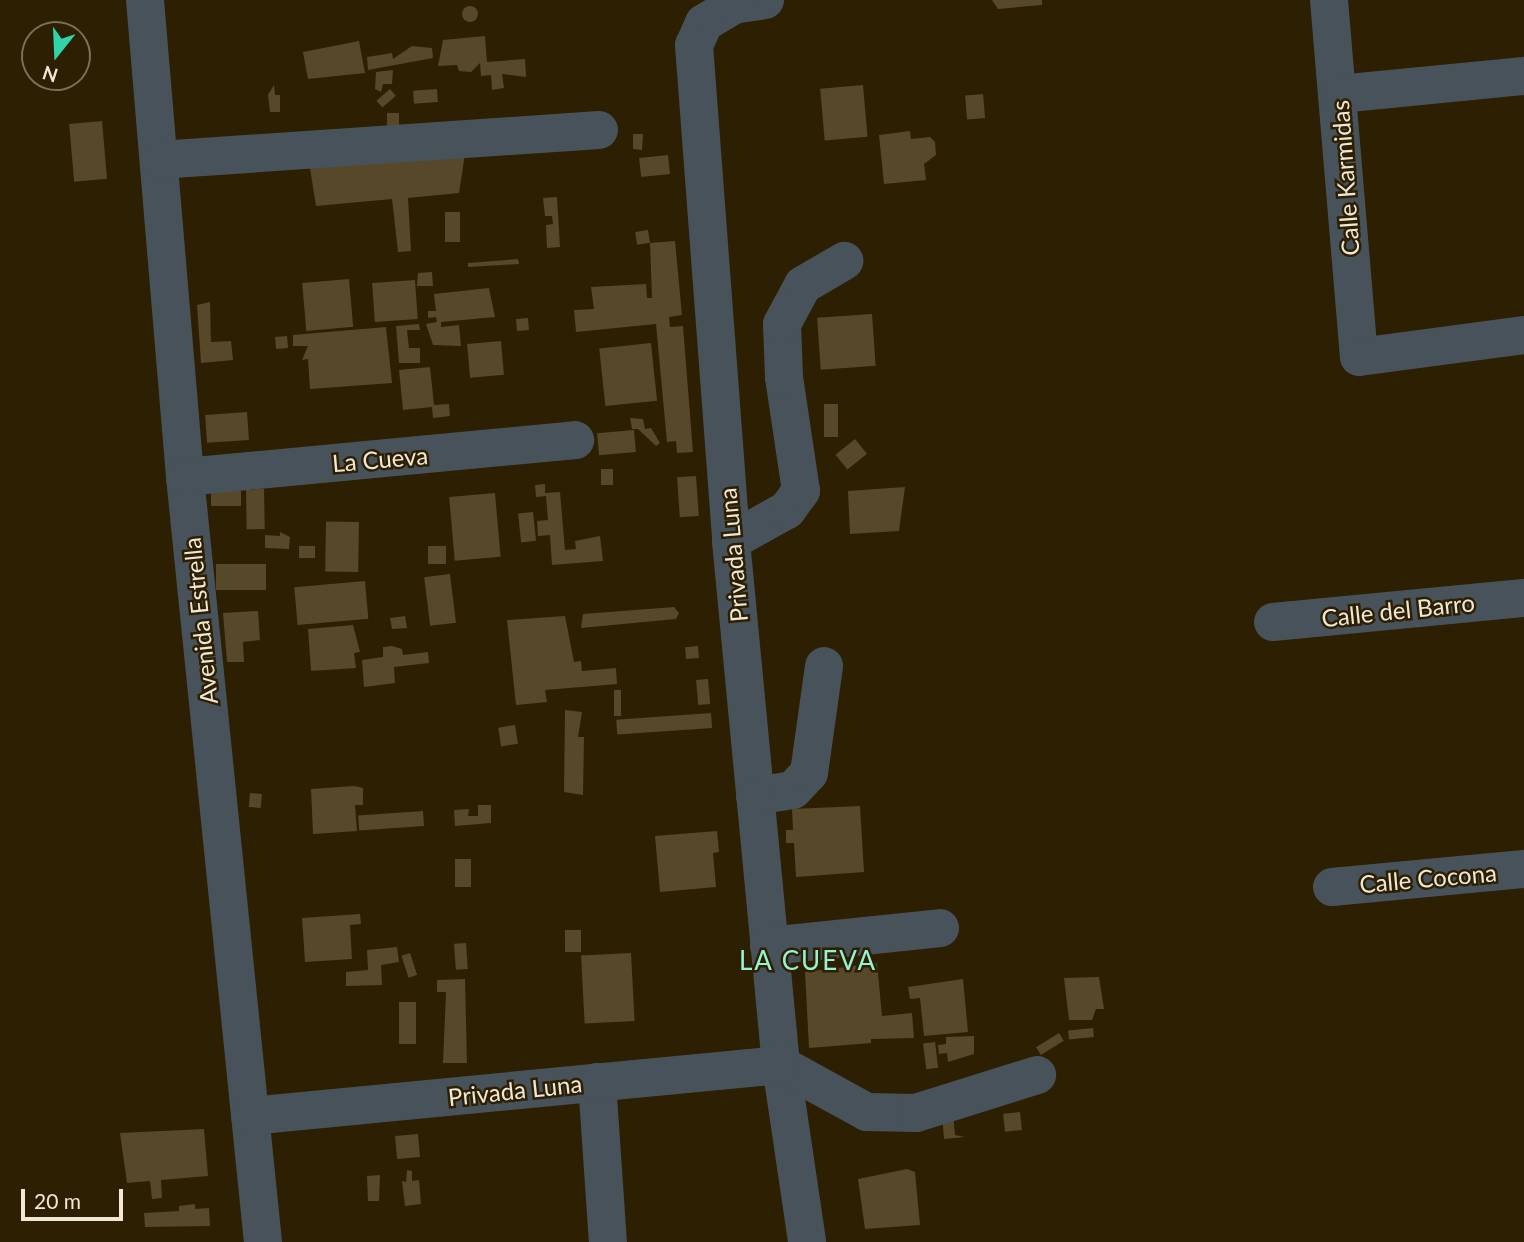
<!DOCTYPE html>
<html>
<head>
<meta charset="utf-8">
<style>
  body { margin:0 }
  #map { position:relative; width:1524px; height:1242px; overflow:hidden; background:#2d1f01; font-family:Lato,sans-serif }
  div>[style] { position:absolute }
  .building>* { inset:0; background:#57482a; transform-origin:0 0 }
  .round { border-radius:50% }
  .minor>* { height:38px; margin:-19px; padding:0 19px; transform-origin:19px; border-radius:19px; background:#48525b }
  span { translate:-50% -50%; white-space:nowrap; text-align:center; line-height:1.15; -webkit-text-stroke:5px #2d1f01; paint-order:stroke }
  .street-label { font-size:24px; color:#f0e7d6 }
  .neighbourhood-label { font-size:26px; color:#95f2d3; letter-spacing:2px }
  .north { position:absolute; left:21px; top:21px; width:70px; height:70px; box-sizing:border-box; background:#2d1f01; border:2px solid #7b6f56; border-radius:50%; rotate:198deg; font-size:19px; font-weight:700; line-height:28px; text-align:center; color:#f0e7d6 }
  .north::after { content:''; display:block; margin:auto; width:24px; height:32px; background:#2fd4aa; clip-path:polygon(50% 0,100% 100%,50% 72%,0 100%) }
  .scale { position:absolute; left:21px; top:1189px; width:102px; height:32px; box-sizing:border-box; border:4px solid #f0e7d6; border-top:0; padding-left:9px; font-size:21px; line-height:24px; white-space:nowrap; color:#f0e7d6; -webkit-text-stroke:5px #2d1f01; paint-order:stroke }
</style>
</head>
<body>
<div id="map">
  <div class="building">
    <i style="clip-path:polygon(992px 0,1042px 0,1042px 5px,998px 9px)"></i>
    <i class="round" style="left:462px;top:6px;width:16px;height:16px"></i>
    <i style="clip-path:polygon(485px 36px,487px 62px,525px 59px,526px 77px,502px 74px,504px 88px,492px 90px,491px 75px,481px 76px,480px 63px,471px 72px,459px 71px,457px 65px,438px 66px,443px 40px)"></i>
    <i style="clip-path:polygon(359px 41px,365px 73px,308px 79px,303px 52px)"></i>
    <i style="clip-path:polygon(412px 46px,432px 48px,433px 58px,368px 70px,367px 57px,392px 53px,393px 59px)"></i>
    <i style="clip-path:polygon(393px 70px,392px 84px,383px 84px,381px 92px,375px 89px,376px 72px)"></i>
    <i style="clip-path:polygon(274px 85px,275px 95px,280px 95px,280px 112px,270px 112px,268px 95px)"></i>
    <i style="left:863px;top:85px;width:52px;height:43px;rotate:85deg"></i>
    <i style="left:390px;top:89px;width:9px;height:18px;rotate:49deg"></i>
    <i style="left:437px;top:89px;width:13px;height:24px;rotate:86deg"></i>
    <i style="left:983px;top:94px;width:24px;height:18px;rotate:85deg"></i>
    <i style="left:387px;top:113px;width:12px;height:13px"></i>
    <i style="left:102px;top:121px;width:58px;height:33px;rotate:85deg"></i>
    <i style="clip-path:polygon(910px 131px,911px 139px,930px 137px,935px 142px,936px 155px,924px 164px,926px 180px,884px 184px,879px 135px)"></i>
    <i style="clip-path:polygon(633px 134px,643px 134px,642px 150px,633px 149px)"></i>
    <i style="clip-path:polygon(465px 154px,459px 193px,408px 198px,411px 251px,398px 252px,392px 199px,316px 206px,310px 168px)"></i>
    <i style="left:668px;top:155px;width:19px;height:29px;rotate:84deg"></i>
    <i style="clip-path:polygon(557px 197px,560px 247px,547px 248px,546px 225px,553px 224px,552px 216px,545px 216px,543px 198px)"></i>
    <i style="left:445px;top:212px;width:15px;height:30px"></i>
    <i style="left:648px;top:230px;width:13px;height:13px;rotate:81deg"></i>
    <i style="clip-path:polygon(675px 241px,682px 315px,669px 317px,670px 327px,683px 326px,693px 452px,677px 453px,676px 441px,667px 442px,656px 324px,576px 332px,574px 310px,594px 309px,591px 287px,646px 284px,647px 298px,652px 298px,650px 243px)"></i>
    <i style="clip-path:polygon(518px 259px,519px 264px,468px 267px,468px 263px)"></i>
    <i style="clip-path:polygon(432px 272px,433px 286px,417px 286px,418px 273px)"></i>
    <i style="left:349px;top:279px;width:48px;height:47px;rotate:85deg"></i>
    <i style="left:415px;top:280px;width:39px;height:43px;rotate:86deg"></i>
    <i style="clip-path:polygon(489px 288px,495px 317px,441px 322px,441px 327px,459px 325px,461px 346px,433px 345px,426px 324px,437px 322px,436px 317px,428px 318px,428px 311px,436px 311px,434px 294px)"></i>
    <i style="clip-path:polygon(210px 302px,211px 342px,231px 341px,233px 360px,201px 363px,197px 305px)"></i>
    <i style="left:872px;top:314px;width:52px;height:55px;rotate:86deg"></i>
    <i style="left:528px;top:318px;width:12px;height:12px;rotate:85deg"></i>
    <i style="clip-path:polygon(419px 324px,420px 330px,407px 330px,409px 348px,420px 348px,420px 363px,399px 363px,396px 326px)"></i>
    <i style="clip-path:polygon(386px 327px,392px 383px,310px 389px,308px 359px,302px 360px,308px 346px,293px 346px,293px 335px)"></i>
    <i style="left:287px;top:336px;width:12px;height:12px;rotate:85deg"></i>
    <i style="left:501px;top:341px;width:34px;height:34px;rotate:85deg"></i>
    <i style="left:651px;top:343px;width:58px;height:52px;rotate:84deg"></i>
    <i style="clip-path:polygon(430px 367px,434px 405px,449px 404px,450px 416px,433px 418px,432px 407px,403px 410px,399px 370px)"></i>
    <i style="left:824px;top:404px;width:14px;height:33px"></i>
    <i style="left:247px;top:412px;width:28px;height:42px;rotate:86deg"></i>
    <i style="clip-path:polygon(630px 418px,643px 419px,645px 429px,651px 428px,660px 443px,656px 446px,638px 429px,632px 429px)"></i>
    <i style="left:634px;top:430px;width:22px;height:37px;rotate:85deg"></i>
    <i style="left:855px;top:439px;width:19px;height:25px;rotate:51deg"></i>
    <i style="left:601px;top:469px;width:12px;height:16px"></i>
    <i style="left:696px;top:476px;width:40px;height:19px;rotate:86deg"></i>
    <i style="clip-path:polygon(545px 484px,545px 493px,560px 492px,565px 550px,576px 549px,575px 541px,600px 536px,603px 561px,552px 565px,550px 535px,538px 536px,537px 521px,548px 520px,546px 496px,536px 497px,535px 485px)"></i>
    <i style="clip-path:polygon(905px 487px,899px 531px,850px 534px,848px 491px)"></i>
    <i style="left:264px;top:489px;width:40px;height:18px;rotate:89deg"></i>
    <i style="left:241px;top:491px;width:15px;height:30px;rotate:90deg"></i>
    <i style="left:495px;top:493px;width:64px;height:46px;rotate:85deg"></i>
    <i style="left:533px;top:512px;width:29px;height:15px;rotate:84deg"></i>
    <i style="left:359px;top:522px;width:50px;height:33px;rotate:91deg"></i>
    <i style="clip-path:polygon(280px 532px,290px 537px,289px 549px,265px 548px,265px 535px,280px 536px)"></i>
    <i style="left:299px;top:546px;width:16px;height:12px"></i>
    <i style="left:428px;top:546px;width:18px;height:18px"></i>
    <i style="left:266px;top:564px;width:26px;height:50px;rotate:90deg"></i>
    <i style="left:450px;top:574px;width:49px;height:26px;rotate:83deg"></i>
    <i style="left:365px;top:581px;width:38px;height:71px;rotate:85deg"></i>
    <i style="clip-path:polygon(674px 607px,679px 613px,676px 619px,581px 628px,583px 614px)"></i>
    <i style="clip-path:polygon(258px 611px,260px 640px,243px 642px,244px 662px,227px 662px,223px 613px)"></i>
    <i style="clip-path:polygon(405px 616px,407px 628px,392px 629px,390px 618px)"></i>
    <i style="clip-path:polygon(565px 616px,574px 662px,581px 661px,582px 671px,616px 668px,617px 684px,545px 690px,547px 702px,516px 705px,507px 620px)"></i>
    <i style="clip-path:polygon(353px 625px,360px 652px,354px 653px,356px 668px,311px 671px,308px 629px)"></i>
    <i style="clip-path:polygon(392px 646px,402px 649px,403px 655px,428px 652px,429px 663px,394px 667px,395px 683px,364px 687px,362px 660px,383px 657px,383px 647px)"></i>
    <i style="left:698px;top:646px;width:12px;height:13px;rotate:85deg"></i>
    <i style="left:708px;top:679px;width:25px;height:12px;rotate:85deg"></i>
    <i style="left:614px;top:690px;width:7px;height:26px"></i>
    <i style="clip-path:polygon(565px 710px,582px 712px,578px 737px,584px 737px,583px 795px,564px 792px)"></i>
    <i style="left:711px;top:713px;width:15px;height:95px;rotate:86deg"></i>
    <i style="left:515px;top:725px;width:19px;height:17px;rotate:81deg"></i>
    <i style="clip-path:polygon(354px 786px,363px 788px,363px 805px,355px 805px,357px 831px,313px 834px,311px 789px)"></i>
    <i style="left:250px;top:793px;width:12px;height:14px;rotate:5deg"></i>
    <i style="clip-path:polygon(478px 805px,491px 805px,491px 823px,455px 826px,454px 810px,469px 809px,468px 816px,478px 816px)"></i>
    <i style="clip-path:polygon(860px 806px,864px 872px,796px 877px,794px 843px,786px 843px,786px 830px,793px 830px,792px 809px)"></i>
    <i style="left:423px;top:811px;width:15px;height:65px;rotate:86deg"></i>
    <i style="clip-path:polygon(717px 831px,719px 852px,713px 853px,716px 887px,660px 892px,655px 836px)"></i>
    <i style="left:455px;top:859px;width:16px;height:28px"></i>
    <i style="clip-path:polygon(360px 914px,361px 924px,350px 925px,352px 959px,305px 962px,302px 918px)"></i>
    <i style="left:565px;top:930px;width:16px;height:22px"></i>
    <i style="left:466px;top:943px;width:26px;height:12px;rotate:86deg"></i>
    <i style="clip-path:polygon(397px 947px,399px 962px,381px 965px,382px 985px,346px 986px,346px 972px,368px 970px,367px 950px)"></i>
    <i style="left:410px;top:953px;width:23px;height:9px;rotate:72deg"></i>
    <i style="left:631px;top:953px;width:68px;height:50px;rotate:87deg"></i>
    <i style="clip-path:polygon(877px 963px,882px 1016px,912px 1013px,914px 1038px,871px 1039px,871px 1043px,809px 1048px,805px 972px)"></i>
    <i style="clip-path:polygon(1099px 977px,1104px 1009px,1096px 1009px,1092px 1020px,1069px 1020px,1064px 978px)"></i>
    <i style="clip-path:polygon(465px 979px,467px 1063px,443px 1063px,446px 992px,437px 992px,437px 980px)"></i>
    <i style="clip-path:polygon(963px 979px,968px 1032px,924px 1036px,920px 998px,910px 999px,908px 987px)"></i>
    <i style="left:399px;top:1002px;width:17px;height:42px"></i>
    <i style="left:1093px;top:1028px;width:9px;height:25px;rotate:84deg"></i>
    <i style="left:1059px;top:1033px;width:9px;height:27px;rotate:58deg"></i>
    <i style="clip-path:polygon(974px 1036px,974px 1054px,948px 1062px,947px 1053px,939px 1054px,938px 1045px,946px 1044px,946px 1037px)"></i>
    <i style="left:935px;top:1042px;width:26px;height:12px;rotate:83deg"></i>
    <i style="left:1020px;top:1112px;width:18px;height:17px;rotate:84deg"></i>
    <i style="clip-path:polygon(953px 1113px,955px 1135px,965px 1137px,944px 1139px,942px 1114px)"></i>
    <i style="clip-path:polygon(204px 1129px,208px 1176px,161px 1180px,162px 1198px,152px 1199px,150px 1181px,127px 1183px,120px 1133px)"></i>
    <i style="left:418px;top:1134px;width:23px;height:23px;rotate:85deg"></i>
    <i style="clip-path:polygon(907px 1169px,915px 1172px,920px 1225px,865px 1229px,858px 1179px)"></i>
    <i style="clip-path:polygon(407px 1170px,412px 1171px,412px 1181px,419px 1180px,421px 1204px,405px 1206px,402px 1181px,406px 1182px)"></i>
    <i style="clip-path:polygon(380px 1175px,379px 1201px,368px 1201px,367px 1176px)"></i>
    <i style="clip-path:polygon(195px 1204px,195px 1209px,209px 1208px,210px 1226px,145px 1227px,144px 1213px,179px 1211px,179px 1206px)"></i>
  </div>
  <div class="minor">
    <i style="left:145px;top:0;width:479px;rotate:85.2deg"></i>
    <i style="left:185px;top:477px;width:769px;rotate:84.18deg"></i>
    <i style="left:765px;top:0;width:31px;rotate:171deg"></i>
    <i style="left:734px;top:5px;width:35px;rotate:149deg"></i>
    <i style="left:704px;top:23px;width:24px;rotate:114deg"></i>
    <i style="left:694px;top:45px;width:497px;rotate:85.7deg"></i>
    <i style="left:731px;top:541px;width:526px;rotate:84.55deg"></i>
    <i style="left:781px;top:1065px;width:179px;rotate:81.6deg"></i>
    <i style="left:1329px;top:0;width:358px;rotate:85.2deg"></i>
    <i style="left:1359px;top:357px;width:166px;rotate:-7.6deg"></i>
    <i style="left:1339px;top:94px;width:186px;rotate:-5.6deg"></i>
    <i style="left:159px;top:160px;width:441px;rotate:-3.9deg"></i>
    <i style="left:185px;top:477px;width:392px;rotate:-5.4deg"></i>
    <i style="left:731px;top:541px;width:64px;rotate:-29deg"></i>
    <i style="left:787px;top:510px;width:24px;rotate:-54deg"></i>
    <i style="left:801px;top:491px;width:115px;rotate:-98.5deg"></i>
    <i style="left:784px;top:377px;width:53px;rotate:-92.2deg"></i>
    <i style="left:782px;top:324px;width:44px;rotate:-61.7deg"></i>
    <i style="left:803px;top:285px;width:48px;rotate:-30.3deg"></i>
    <i style="left:1273px;top:622px;width:252px;rotate:-5.5deg"></i>
    <i style="left:755px;top:796px;width:38px;rotate:-9deg"></i>
    <i style="left:793px;top:790px;width:23px;rotate:-47deg"></i>
    <i style="left:809px;top:773px;width:108px;rotate:-82deg"></i>
    <i style="left:1332px;top:887px;width:193px;rotate:-5.4deg"></i>
    <i style="left:769px;top:946px;width:172px;rotate:-6deg"></i>
    <i style="left:781px;top:1065px;width:98px;rotate:28.7deg"></i>
    <i style="left:867px;top:1112px;width:49px;rotate:1.2deg"></i>
    <i style="left:916px;top:1113px;width:127px;rotate:-17.4deg"></i>
    <i style="left:597px;top:1082px;width:160px;rotate:86.1deg"></i>
    <i style="left:250px;top:1116px;width:533px;rotate:-5.49deg"></i>
  </div>
  <div class="street-label">
    <span style="left:1345px;top:178px;rotate:-94deg">Calle Karmidas</span>
    <span style="left:380px;top:459px;rotate:-5deg">La Cueva</span>
    <span style="left:733px;top:555px;rotate:-95deg">Privada Luna</span>
    <span style="left:1398px;top:610px;rotate:-6deg">Calle del Barro</span>
    <span style="left:200px;top:621px;rotate:-96deg">Avenida Estrella</span>
    <span style="left:1428px;top:878px;rotate:-5deg">Calle Cocona</span>
    <span style="left:515px;top:1090px;rotate:-6deg">Privada Luna</span>
  </div>
  <div class="neighbourhood-label">
    <span style="left:808px;top:961px">LA CUEVA</span>
  </div>
  <div class="north">N</div>
  <div class="scale">20 m</div>
</div>
</body>
</html>
